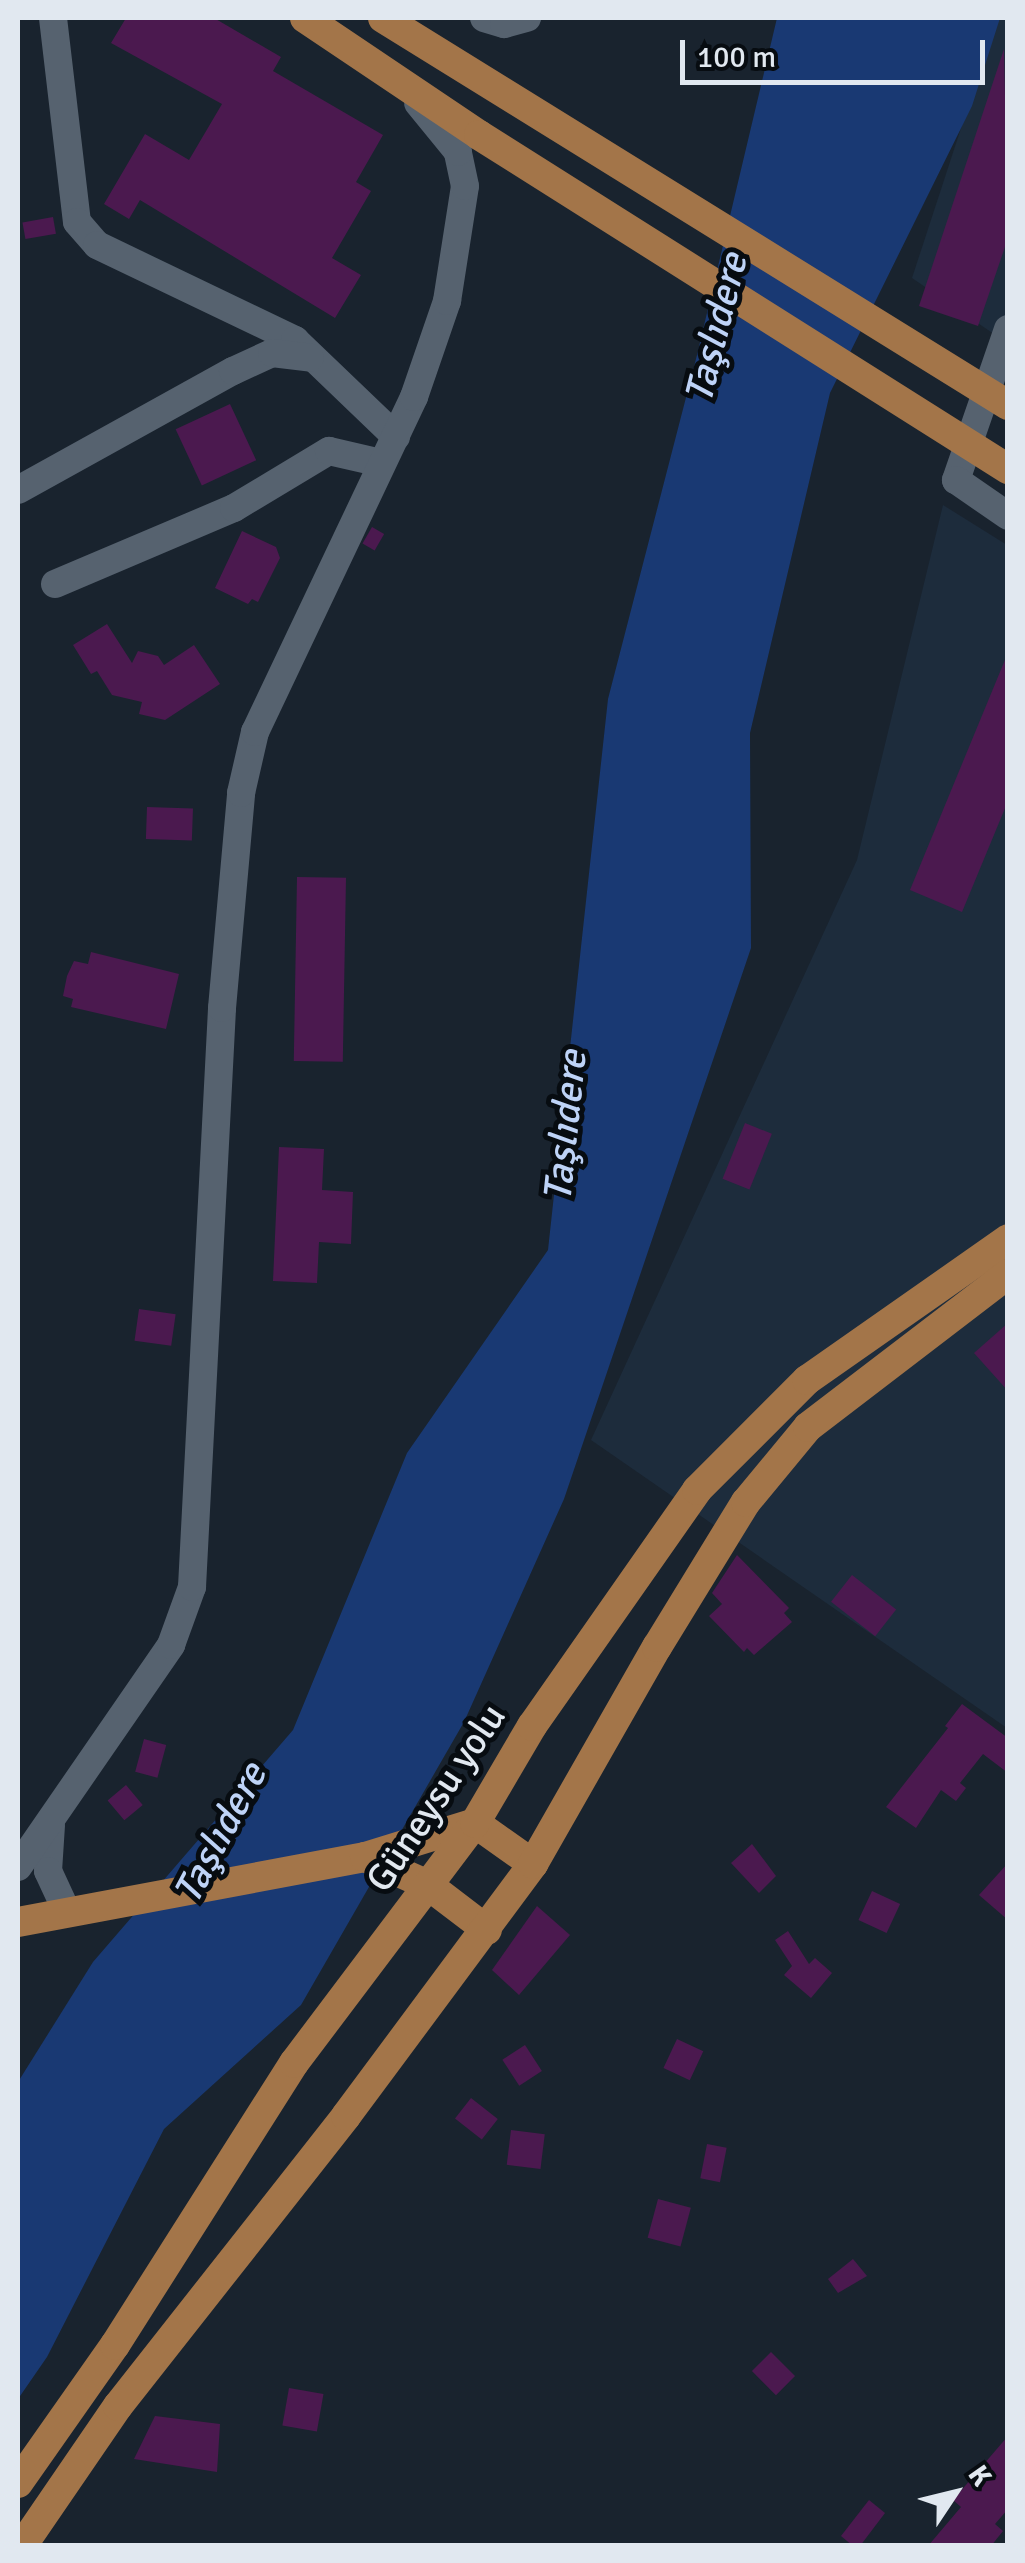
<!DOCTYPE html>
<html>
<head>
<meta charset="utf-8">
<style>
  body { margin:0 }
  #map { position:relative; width:1025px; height:2563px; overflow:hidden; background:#19232e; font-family:Signika,sans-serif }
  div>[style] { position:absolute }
  .built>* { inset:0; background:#1d2c3c }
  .water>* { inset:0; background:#193973 }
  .building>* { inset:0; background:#4b194f; transform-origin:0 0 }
  .minor>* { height:28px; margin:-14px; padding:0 14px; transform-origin:14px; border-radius:14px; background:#56626f }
  .major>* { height:30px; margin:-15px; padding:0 15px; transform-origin:15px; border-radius:15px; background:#a37549 }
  span { translate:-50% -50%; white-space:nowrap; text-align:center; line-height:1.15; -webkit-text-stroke:10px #070c11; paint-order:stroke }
  .street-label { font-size:38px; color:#e1e8f0 }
  .water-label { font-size:40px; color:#bed3f7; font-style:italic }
  .frame { position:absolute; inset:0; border:20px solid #e1e8f0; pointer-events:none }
  .north { position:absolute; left:905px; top:2443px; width:100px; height:100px; -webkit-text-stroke:8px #070c11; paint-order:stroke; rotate:55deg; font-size:28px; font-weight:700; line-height:40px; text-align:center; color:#e1e8f0 }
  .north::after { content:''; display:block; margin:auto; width:35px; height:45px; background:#e1e8f0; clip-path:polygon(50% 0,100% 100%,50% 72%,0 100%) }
  .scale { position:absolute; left:680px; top:40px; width:305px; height:45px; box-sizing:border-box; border:5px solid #e1e8f0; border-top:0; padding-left:12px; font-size:30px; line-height:35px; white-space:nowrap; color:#e1e8f0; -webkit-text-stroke:8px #070c11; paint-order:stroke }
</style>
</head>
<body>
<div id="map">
  <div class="built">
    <i style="clip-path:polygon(997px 18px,1007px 18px,1007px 343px,912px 278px)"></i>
    <i style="clip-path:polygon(943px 505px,1007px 545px,1007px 1728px,591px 1440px,857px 860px)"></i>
  </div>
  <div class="water">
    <i style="clip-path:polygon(777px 18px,1000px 18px,972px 106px,830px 393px,750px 733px,751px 948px,564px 1499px,464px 1722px,301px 2005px,164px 2129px,47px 2357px,18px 2399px,18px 2082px,93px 1962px,293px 1730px,407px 1453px,548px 1250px,608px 699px,697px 355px)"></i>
  </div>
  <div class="building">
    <i style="clip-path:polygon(126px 18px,214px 18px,281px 57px,273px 71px,383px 135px,356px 182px,371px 191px,332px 258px,361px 275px,335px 318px,140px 200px,129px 219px,104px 204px,145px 134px,189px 160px,222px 104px,111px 43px)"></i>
    <i style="clip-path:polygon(1004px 49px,1008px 238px,978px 326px,919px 306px)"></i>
    <i style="left:53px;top:217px;width:17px;height:31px;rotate:80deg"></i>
    <i style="left:230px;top:404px;width:62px;height:60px;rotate:65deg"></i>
    <i style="left:372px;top:527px;width:14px;height:19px;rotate:30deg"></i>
    <i style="clip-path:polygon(242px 531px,276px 547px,280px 558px,258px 602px,252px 599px,248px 604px,215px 588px)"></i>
    <i style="clip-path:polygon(107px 624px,132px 663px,138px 651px,158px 656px,164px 665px,194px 645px,220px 684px,165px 720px,139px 714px,142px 702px,112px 695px,97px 671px,91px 674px,73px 645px)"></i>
    <i style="clip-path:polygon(1007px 655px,1008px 801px,962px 912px,910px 890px)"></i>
    <i style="left:147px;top:807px;width:46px;height:32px;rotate:2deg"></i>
    <i style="left:297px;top:877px;width:49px;height:184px;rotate:1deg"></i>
    <i style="clip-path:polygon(91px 952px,179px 974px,166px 1029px,71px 1007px,73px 999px,63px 996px,67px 976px,74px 961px,88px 964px)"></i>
    <i style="left:745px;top:1123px;width:29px;height:60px;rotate:22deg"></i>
    <i style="clip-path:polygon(279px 1147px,324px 1149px,322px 1190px,353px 1192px,351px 1244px,319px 1242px,317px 1283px,273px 1281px)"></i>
    <i style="left:139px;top:1309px;width:37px;height:32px;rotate:8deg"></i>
    <i style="clip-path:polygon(1008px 1323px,1008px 1391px,974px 1353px)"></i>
    <i style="clip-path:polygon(737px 1555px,789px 1608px,784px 1613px,792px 1622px,754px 1655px,747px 1648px,744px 1652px,709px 1616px,722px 1604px,712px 1593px)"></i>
    <i style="left:852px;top:1575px;width:56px;height:34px;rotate:38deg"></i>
    <i style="clip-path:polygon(962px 1704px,1008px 1738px,1008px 1773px,983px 1754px,960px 1783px,966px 1788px,956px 1801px,941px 1790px,916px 1828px,886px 1807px,948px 1728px,945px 1726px)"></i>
    <i style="left:144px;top:1739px;width:23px;height:34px;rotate:15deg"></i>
    <i style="left:126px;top:1785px;width:26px;height:24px;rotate:50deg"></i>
    <i style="clip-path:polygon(752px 1844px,776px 1876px,759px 1893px,731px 1863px)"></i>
    <i style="clip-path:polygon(1008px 1863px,1008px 1920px,979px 1895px)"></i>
    <i style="left:872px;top:1891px;width:31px;height:32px;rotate:25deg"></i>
    <i style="clip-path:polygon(537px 1906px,570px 1935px,519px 1995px,492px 1970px)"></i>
    <i style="clip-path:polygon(788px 1931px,809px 1964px,815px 1958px,832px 1973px,811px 1998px,784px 1975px,792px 1966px,775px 1940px)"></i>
    <i style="left:677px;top:2039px;width:29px;height:32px;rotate:25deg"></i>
    <i style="left:525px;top:2045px;width:31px;height:27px;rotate:57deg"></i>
    <i style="left:471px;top:2098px;width:34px;height:26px;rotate:38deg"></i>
    <i style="left:511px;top:2130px;width:34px;height:35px;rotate:7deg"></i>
    <i style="left:707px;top:2144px;width:20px;height:35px;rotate:11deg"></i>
    <i style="left:658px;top:2199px;width:34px;height:40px;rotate:15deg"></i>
    <i style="clip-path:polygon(853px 2259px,867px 2276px,838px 2293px,828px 2279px)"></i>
    <i style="left:771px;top:2352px;width:34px;height:27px;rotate:45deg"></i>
    <i style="left:289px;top:2388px;width:35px;height:38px;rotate:10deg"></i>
    <i style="clip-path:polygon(155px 2416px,220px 2424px,217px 2472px,134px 2459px)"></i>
    <i style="clip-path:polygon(1008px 2436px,1008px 2509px,995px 2524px,1003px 2531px,991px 2546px,928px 2546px,961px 2507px,953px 2500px)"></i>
    <i style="clip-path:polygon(869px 2500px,885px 2513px,860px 2546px,853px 2546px,841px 2536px)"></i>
  </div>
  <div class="minor">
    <i style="left:53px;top:18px;width:205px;rotate:83.3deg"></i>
    <i style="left:77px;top:222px;width:30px;rotate:49deg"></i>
    <i style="left:97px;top:245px;width:220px;rotate:25.6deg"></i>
    <i style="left:295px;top:340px;width:140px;rotate:43.8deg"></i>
    <i style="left:484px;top:18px;width:21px;rotate:17deg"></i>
    <i style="left:504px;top:24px;width:24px;rotate:-15deg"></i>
    <i style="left:1008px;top:329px;width:160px;rotate:109deg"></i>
    <i style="left:956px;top:480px;width:63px;rotate:34.7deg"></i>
    <i style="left:18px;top:490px;width:246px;rotate:-29deg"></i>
    <i style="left:233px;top:371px;width:43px;rotate:-24.8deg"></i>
    <i style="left:272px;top:353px;width:38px;rotate:7deg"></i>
    <i style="left:55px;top:584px;width:194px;rotate:-23deg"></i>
    <i style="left:234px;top:508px;width:111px;rotate:-31deg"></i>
    <i style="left:329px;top:451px;width:53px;rotate:13deg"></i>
    <i style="left:51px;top:1825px;width:46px;rotate:93.7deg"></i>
    <i style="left:48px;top:1871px;width:45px;rotate:65.1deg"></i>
    <i style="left:18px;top:1867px;width:270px;rotate:-55.4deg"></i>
    <i style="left:171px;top:1645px;width:62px;rotate:-70.1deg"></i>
    <i style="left:192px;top:1587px;width:580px;rotate:-87.03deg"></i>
    <i style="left:222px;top:1008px;width:216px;rotate:-84.9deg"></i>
    <i style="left:241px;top:793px;width:63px;rotate:-77.1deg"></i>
    <i style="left:255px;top:732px;width:371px;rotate:-64.6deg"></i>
    <i style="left:414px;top:397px;width:102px;rotate:-71deg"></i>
    <i style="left:447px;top:301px;width:116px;rotate:-81.1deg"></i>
    <i style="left:465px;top:186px;width:35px;rotate:-102deg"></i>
    <i style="left:458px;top:152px;width:63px;rotate:-129.2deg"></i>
  </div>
  <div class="major">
    <i style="left:305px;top:18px;width:210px;rotate:33.9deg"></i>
    <i style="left:479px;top:135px;width:626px;rotate:32.27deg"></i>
    <i style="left:383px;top:18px;width:735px;rotate:31.77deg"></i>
    <i style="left:365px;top:1857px;width:69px;rotate:24deg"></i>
    <i style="left:428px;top:1885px;width:74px;rotate:37.3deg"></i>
    <i style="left:18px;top:1922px;width:353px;rotate:-10.6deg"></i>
    <i style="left:365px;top:1857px;width:115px;rotate:-17.2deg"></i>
    <i style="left:475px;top:1823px;width:71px;rotate:35.3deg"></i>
    <i style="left:18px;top:2483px;width:169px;rotate:-54.9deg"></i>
    <i style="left:115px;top:2345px;width:334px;rotate:-57.6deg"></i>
    <i style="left:294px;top:2063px;width:301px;rotate:-53deg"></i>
    <i style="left:475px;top:1823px;width:113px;rotate:-59.6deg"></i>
    <i style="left:532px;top:1726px;width:288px;rotate:-55deg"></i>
    <i style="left:697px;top:1490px;width:156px;rotate:-45deg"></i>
    <i style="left:807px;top:1380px;width:246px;rotate:-35deg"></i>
    <i style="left:22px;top:2546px;width:170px;rotate:-55.6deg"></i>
    <i style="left:118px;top:2406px;width:369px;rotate:-51.8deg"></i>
    <i style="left:346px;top:2116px;width:314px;rotate:-53.4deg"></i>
    <i style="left:533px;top:1864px;width:250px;rotate:-60.3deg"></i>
    <i style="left:657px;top:1647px;width:170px;rotate:-58.5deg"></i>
    <i style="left:746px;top:1502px;width:97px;rotate:-50.4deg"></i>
    <i style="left:808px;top:1427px;width:252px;rotate:-37.4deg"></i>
  </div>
  <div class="street-label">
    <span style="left:436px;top:1798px;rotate:-56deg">Güneysu yolu</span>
  </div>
  <div class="water-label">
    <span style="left:716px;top:328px;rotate:-76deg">Taşlıdere</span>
    <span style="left:565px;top:1126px;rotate:-84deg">Taşlıdere</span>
    <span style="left:220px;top:1833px;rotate:-62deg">Taşlıdere</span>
  </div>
  <div class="frame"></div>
  <div class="north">K</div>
  <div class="scale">100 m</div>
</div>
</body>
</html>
